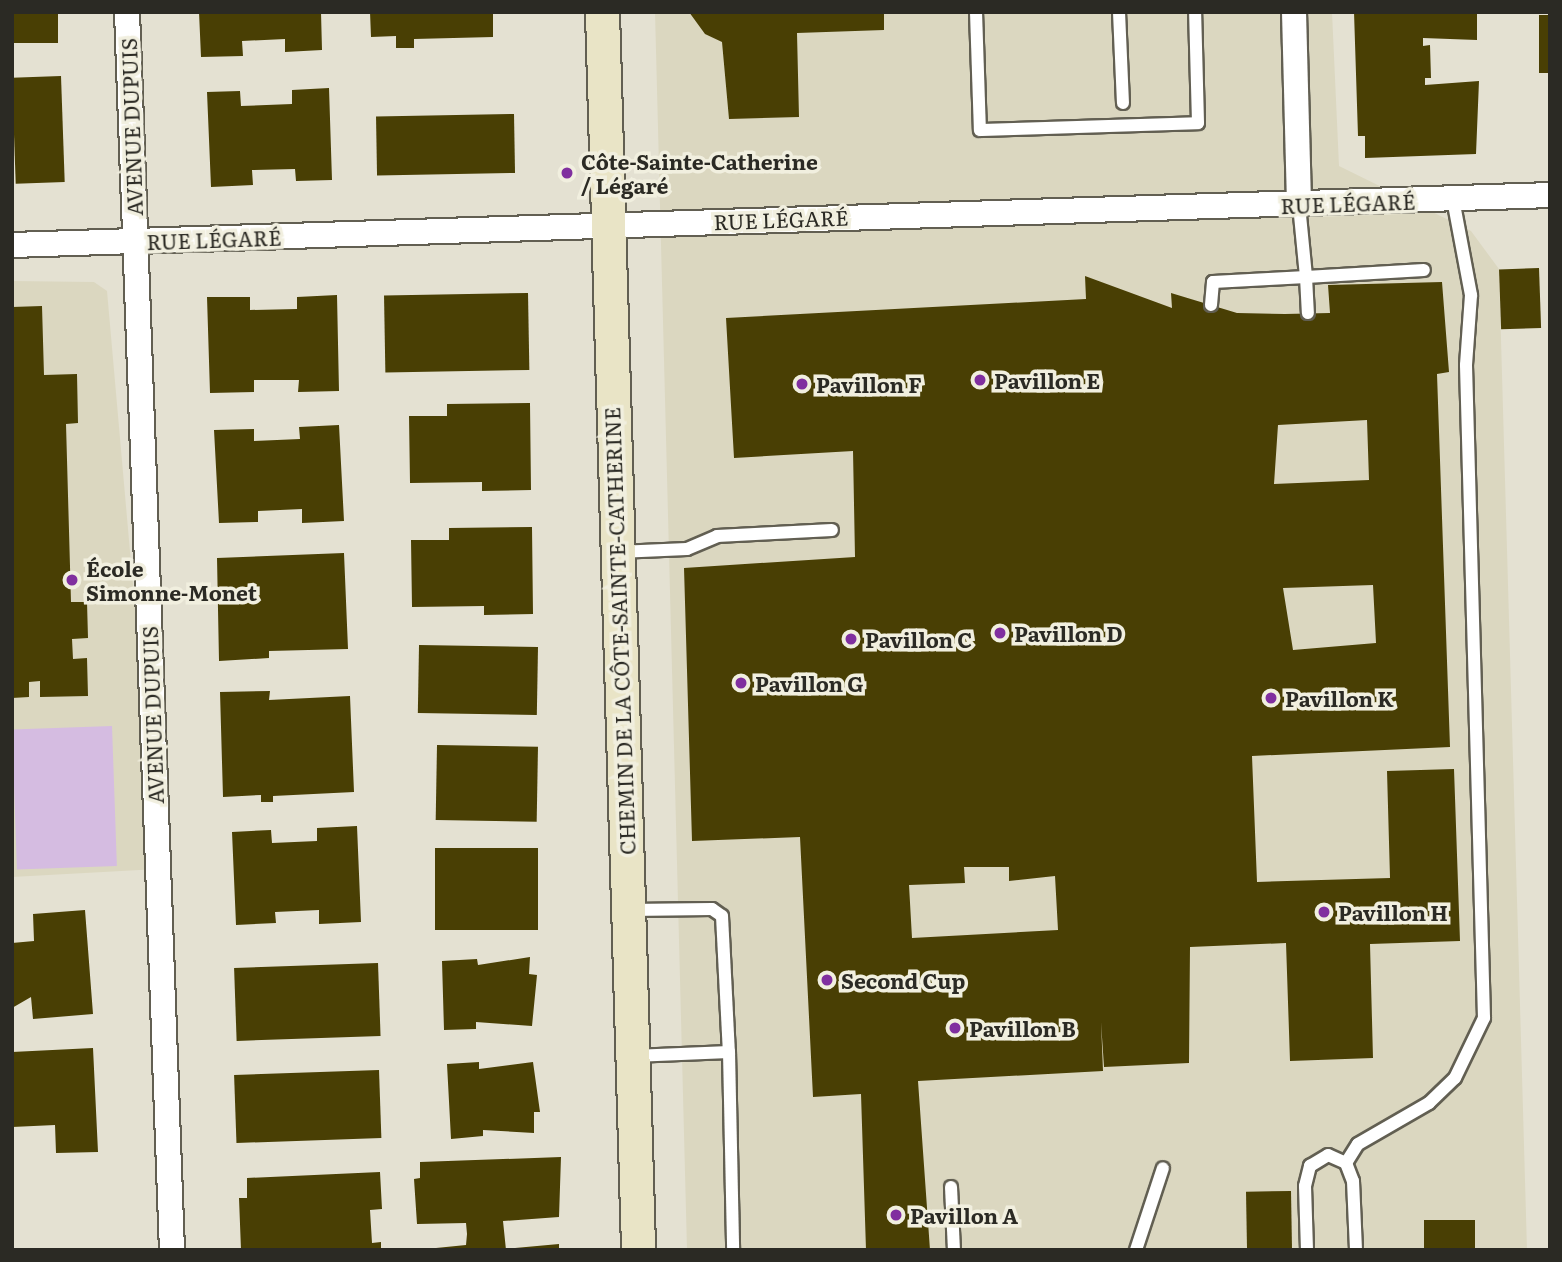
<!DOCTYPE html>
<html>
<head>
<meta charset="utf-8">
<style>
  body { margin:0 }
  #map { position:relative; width:1562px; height:1262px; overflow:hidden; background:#e4e1d2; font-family:Literata,serif }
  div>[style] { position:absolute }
  .built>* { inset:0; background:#dbd7c0 }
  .green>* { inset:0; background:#d5bce1; transform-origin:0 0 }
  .building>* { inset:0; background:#493f04; transform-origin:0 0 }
  .roads { filter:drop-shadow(2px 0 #625f52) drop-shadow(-2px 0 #625f52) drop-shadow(0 2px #625f52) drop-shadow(0 -2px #625f52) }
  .lane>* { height:12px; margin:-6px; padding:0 6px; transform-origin:6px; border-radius:6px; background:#fff }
  .street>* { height:24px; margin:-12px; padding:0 12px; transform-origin:12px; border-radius:12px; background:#fff }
  .secondary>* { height:33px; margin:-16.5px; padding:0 16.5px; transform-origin:16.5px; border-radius:16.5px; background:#e9e4c6 }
  .dots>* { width:19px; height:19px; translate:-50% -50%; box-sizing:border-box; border:4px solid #f1efdf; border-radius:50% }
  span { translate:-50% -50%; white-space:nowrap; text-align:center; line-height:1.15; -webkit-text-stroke:7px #f1efdf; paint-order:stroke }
  .street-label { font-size:21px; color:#2b2a24 }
  .poi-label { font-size:21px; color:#2b2a24; font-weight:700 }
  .left { translate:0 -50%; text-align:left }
  .frame { position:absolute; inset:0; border:14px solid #2b2a24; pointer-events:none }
</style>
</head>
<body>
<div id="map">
  <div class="built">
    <i style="clip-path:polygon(655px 12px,1332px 12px,1339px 166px,1471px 231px,1499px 269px,1527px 1250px,687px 1250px)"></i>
    <i style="clip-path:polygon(12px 281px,94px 282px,107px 291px,158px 869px,12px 877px)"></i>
  </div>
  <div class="green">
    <i style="left:112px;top:726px;width:140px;height:100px;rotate:88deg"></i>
  </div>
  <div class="building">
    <i style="left:12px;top:12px;width:46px;height:31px"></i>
    <i style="clip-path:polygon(199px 12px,321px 12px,322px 50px,285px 52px,285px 39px,242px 41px,243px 56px,201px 57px)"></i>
    <i style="clip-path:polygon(370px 12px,493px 12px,493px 37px,414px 39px,414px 48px,396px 48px,396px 36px,371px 37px)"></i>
    <i style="clip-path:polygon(689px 12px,884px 12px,884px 30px,797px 33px,799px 117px,729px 119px,722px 42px,705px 34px)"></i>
    <i style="clip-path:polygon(1354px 12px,1477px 12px,1477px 40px,1423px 38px,1423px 46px,1430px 45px,1431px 78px,1425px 78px,1425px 85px,1479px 81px,1476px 154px,1365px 158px,1365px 136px,1358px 136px)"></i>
    <i style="left:1539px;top:15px;width:11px;height:58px"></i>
    <i style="left:61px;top:76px;width:106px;height:49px;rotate:88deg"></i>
    <i style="clip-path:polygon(329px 88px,332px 180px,296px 181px,295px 169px,252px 170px,253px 185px,211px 187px,207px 92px,240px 91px,241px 106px,292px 104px,292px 90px)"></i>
    <i style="left:514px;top:114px;width:59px;height:138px;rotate:89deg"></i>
    <i style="left:1539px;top:268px;width:60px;height:40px;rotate:88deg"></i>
    <i style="clip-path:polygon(evenodd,1085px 276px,1172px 308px,1171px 293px,1237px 313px,1285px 314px,1330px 313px,1328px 285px,1442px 282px,1449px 372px,1437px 374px,1450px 747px,1252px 756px,1257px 882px,1390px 878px,1387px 771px,1454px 769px,1460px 941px,1370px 944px,1373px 1058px,1290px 1061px,1286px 943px,1190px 947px,1189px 1063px,1104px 1067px,1101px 1022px,1103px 1071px,918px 1081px,930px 1250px,866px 1250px,861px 1094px,813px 1097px,800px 837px,692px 841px,684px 568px,855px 557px,853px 451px,734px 458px,726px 318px,1086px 299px,1085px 276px,1367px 420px,1369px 480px,1274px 484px,1278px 425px,1367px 420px,1085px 276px,1373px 585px,1376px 643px,1293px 650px,1283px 588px,1373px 585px,1085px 276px,964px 867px,1009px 867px,1009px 881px,1055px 876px,1058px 930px,912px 938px,909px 885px,965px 883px,964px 867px)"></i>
    <i style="left:528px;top:293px;width:77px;height:144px;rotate:89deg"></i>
    <i style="clip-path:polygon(337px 295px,339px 391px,298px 392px,299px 380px,254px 380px,254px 392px,210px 393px,207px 297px,250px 297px,250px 310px,297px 309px,297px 297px)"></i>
    <i style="clip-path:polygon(42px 306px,44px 375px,77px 374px,78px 423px,66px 424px,71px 602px,87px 602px,88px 638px,72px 639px,73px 659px,87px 658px,88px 696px,40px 697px,40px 681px,29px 682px,29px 697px,12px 698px,12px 307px)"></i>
    <i style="clip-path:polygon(530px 403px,531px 490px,482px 491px,482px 482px,410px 483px,409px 416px,447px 416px,447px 404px)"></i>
    <i style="clip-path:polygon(339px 425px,344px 521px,302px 523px,302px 509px,258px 511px,258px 522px,219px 523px,214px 430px,254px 429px,254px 441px,300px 439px,299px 427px)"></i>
    <i style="clip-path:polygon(532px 527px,533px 614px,484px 615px,484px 606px,412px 607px,411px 540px,449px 540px,449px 528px)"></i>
    <i style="clip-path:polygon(344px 553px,348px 649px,269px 651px,269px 658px,219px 661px,217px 558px)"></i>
    <i style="left:538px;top:647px;width:68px;height:119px;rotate:91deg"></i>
    <i style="clip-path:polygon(270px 691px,269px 700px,350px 696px,354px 792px,273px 796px,273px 802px,261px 802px,261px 795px,223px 797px,220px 692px)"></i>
    <i style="left:437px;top:745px;width:101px;height:75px;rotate:1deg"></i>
    <i style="clip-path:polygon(357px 826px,361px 922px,319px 924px,319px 910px,275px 912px,276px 923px,236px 925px,232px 832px,271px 830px,272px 843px,317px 841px,317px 828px)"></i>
    <i style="left:435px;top:848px;width:103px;height:82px"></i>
    <i style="clip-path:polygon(85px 910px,93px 1014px,33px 1019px,31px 997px,12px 1008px,12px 943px,34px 941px,33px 914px)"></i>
    <i style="clip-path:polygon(530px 957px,529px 974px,537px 975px,532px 1026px,476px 1022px,476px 1029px,444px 1030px,442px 961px,477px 959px,478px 965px)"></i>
    <i style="left:378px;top:963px;width:73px;height:144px;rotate:88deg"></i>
    <i style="clip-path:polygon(93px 1048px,98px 1152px,56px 1153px,55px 1125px,12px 1127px,12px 1052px)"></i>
    <i style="clip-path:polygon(479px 1062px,479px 1069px,533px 1062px,540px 1112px,534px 1112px,534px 1133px,483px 1130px,483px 1136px,451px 1139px,447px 1064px)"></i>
    <i style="left:379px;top:1070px;width:68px;height:145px;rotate:88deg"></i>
    <i style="clip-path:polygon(561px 1157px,559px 1217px,503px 1221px,506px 1250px,416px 1250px,466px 1245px,467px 1234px,466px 1223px,417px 1224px,414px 1179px,420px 1178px,420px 1162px)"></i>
    <i style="clip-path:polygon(380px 1172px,382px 1209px,370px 1210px,372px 1243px,381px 1242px,381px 1250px,241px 1250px,239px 1198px,247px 1198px,247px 1178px)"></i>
    <i style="left:1291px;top:1191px;width:59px;height:45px;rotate:89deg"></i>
    <i style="left:1475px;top:1220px;width:30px;height:51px;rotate:90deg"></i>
    <i style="clip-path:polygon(559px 1244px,559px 1250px,515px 1250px,515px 1248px)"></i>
  </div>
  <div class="roads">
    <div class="lane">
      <i style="left:976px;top:12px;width:118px;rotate:88.1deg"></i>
      <i style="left:980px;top:130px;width:218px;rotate:-1.8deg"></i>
      <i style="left:1198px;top:123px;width:111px;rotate:-91.5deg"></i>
      <i style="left:1119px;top:12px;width:91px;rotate:87.5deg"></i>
      <i style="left:1299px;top:205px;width:72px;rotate:84.4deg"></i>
      <i style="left:1306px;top:277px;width:118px;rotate:-3.4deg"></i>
      <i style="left:1211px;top:305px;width:23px;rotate:-85deg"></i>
      <i style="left:1213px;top:282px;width:93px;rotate:-3.1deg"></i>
      <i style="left:1306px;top:277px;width:36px;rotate:87deg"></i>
      <i style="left:618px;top:552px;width:69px;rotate:-2.5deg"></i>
      <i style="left:687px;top:549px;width:33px;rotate:-23deg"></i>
      <i style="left:717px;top:536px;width:115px;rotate:-3deg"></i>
      <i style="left:629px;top:910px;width:83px;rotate:-0.7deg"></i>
      <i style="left:712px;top:909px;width:12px;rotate:35deg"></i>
      <i style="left:722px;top:916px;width:136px;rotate:87.1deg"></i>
      <i style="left:729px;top:1052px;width:96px;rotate:177.6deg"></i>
      <i style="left:729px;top:1052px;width:198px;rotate:88.8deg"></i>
      <i style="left:1346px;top:1163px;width:22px;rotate:-58deg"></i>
      <i style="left:1358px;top:1144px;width:82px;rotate:-30deg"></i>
      <i style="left:1429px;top:1103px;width:36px;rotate:-44deg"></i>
      <i style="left:1455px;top:1078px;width:67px;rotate:-64.2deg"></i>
      <i style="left:1484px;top:1018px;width:653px;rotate:-91.58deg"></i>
      <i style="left:1466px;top:365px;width:70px;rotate:-85.9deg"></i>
      <i style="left:1471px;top:295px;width:98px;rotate:-100.6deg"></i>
      <i style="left:951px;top:1187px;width:63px;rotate:87.3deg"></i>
      <i style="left:1136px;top:1250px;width:86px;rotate:-71.8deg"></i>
      <i style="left:1307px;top:1250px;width:64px;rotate:-91.8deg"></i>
      <i style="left:1305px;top:1186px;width:21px;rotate:-76deg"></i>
      <i style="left:1310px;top:1166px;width:21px;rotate:-31deg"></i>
      <i style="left:1328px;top:1155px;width:20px;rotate:24deg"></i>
      <i style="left:1346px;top:1163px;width:19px;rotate:69deg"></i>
      <i style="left:1353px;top:1181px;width:69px;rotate:87.5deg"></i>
    </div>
    <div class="street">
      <i style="left:127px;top:12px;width:1239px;rotate:87.92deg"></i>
      <i style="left:1294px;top:12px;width:193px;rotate:88.5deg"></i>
      <i style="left:12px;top:245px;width:1539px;rotate:-1.86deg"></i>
    </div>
    <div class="secondary">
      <i style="left:602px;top:12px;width:1239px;rotate:88.33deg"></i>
    </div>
  </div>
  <div class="dots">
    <i style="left:567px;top:173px;background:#802f9f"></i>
    <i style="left:980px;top:380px;background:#802f9f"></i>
    <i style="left:802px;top:384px;background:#802f9f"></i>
    <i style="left:72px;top:580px;background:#802f9f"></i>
    <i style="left:1000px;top:633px;background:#802f9f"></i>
    <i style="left:851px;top:639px;background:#802f9f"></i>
    <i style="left:741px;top:683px;background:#802f9f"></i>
    <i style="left:1271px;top:698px;background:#802f9f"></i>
    <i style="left:1324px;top:912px;background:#802f9f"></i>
    <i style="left:827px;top:980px;background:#802f9f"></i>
    <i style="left:955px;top:1028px;background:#802f9f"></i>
    <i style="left:896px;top:1215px;background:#802f9f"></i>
  </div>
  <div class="street-label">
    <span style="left:131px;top:127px;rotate:-92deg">AVENUE DUPUIS</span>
    <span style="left:1348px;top:203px;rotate:-2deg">RUE LÉGARÉ</span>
    <span style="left:781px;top:219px;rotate:-2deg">RUE LÉGARÉ</span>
    <span style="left:214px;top:239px;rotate:-2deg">RUE LÉGARÉ</span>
    <span style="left:619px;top:631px;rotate:-92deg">CHEMIN DE LA CÔTE-SAINTE-CATHERINE</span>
    <span style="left:152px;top:715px;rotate:-92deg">AVENUE DUPUIS</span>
  </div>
  <div class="poi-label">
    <span class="left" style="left:581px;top:173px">Côte-Sainte-Catherine<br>/ Légaré</span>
    <span class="left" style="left:994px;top:380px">Pavillon E</span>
    <span class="left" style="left:816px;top:384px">Pavillon F</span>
    <span class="left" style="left:86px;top:580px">École<br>Simonne-Monet</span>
    <span class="left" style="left:1014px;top:633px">Pavillon D</span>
    <span class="left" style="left:865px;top:639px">Pavillon C</span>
    <span class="left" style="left:755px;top:683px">Pavillon G</span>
    <span class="left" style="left:1285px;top:698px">Pavillon K</span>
    <span class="left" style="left:1338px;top:912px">Pavillon H</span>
    <span class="left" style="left:841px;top:980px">Second Cup</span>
    <span class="left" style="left:969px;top:1028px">Pavillon B</span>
    <span class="left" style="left:910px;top:1215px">Pavillon A</span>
  </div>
  <div class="frame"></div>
</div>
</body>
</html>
